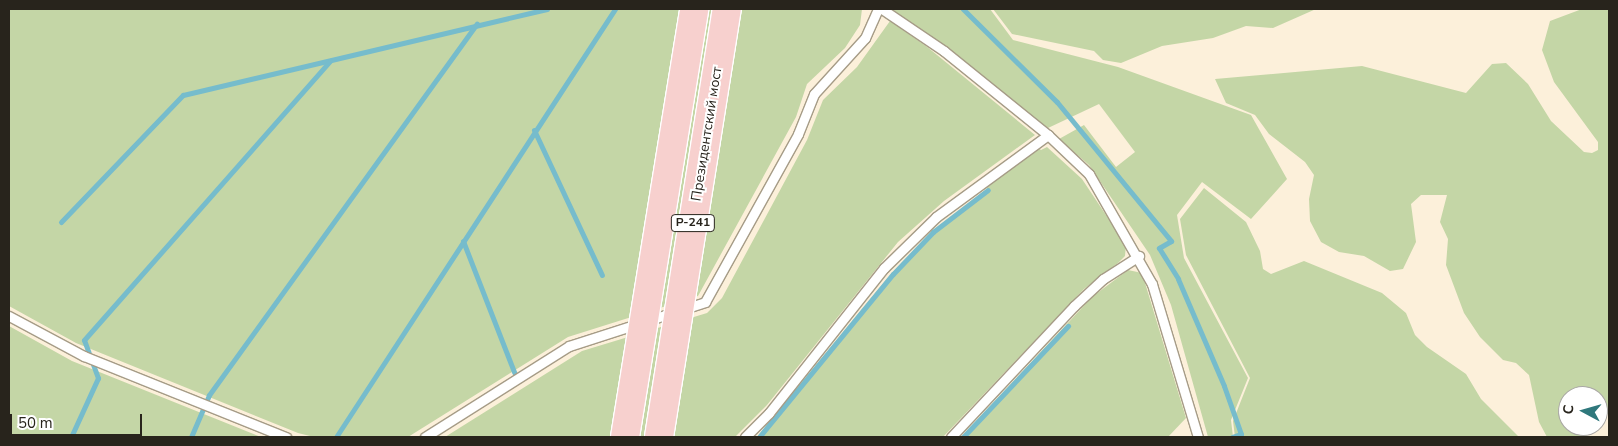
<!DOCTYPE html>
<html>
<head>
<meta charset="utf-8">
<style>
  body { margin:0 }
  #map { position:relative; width:1618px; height:446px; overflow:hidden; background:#fcf0da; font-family:"Nunito Sans",sans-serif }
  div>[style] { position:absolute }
  .green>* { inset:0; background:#c4d6a6 }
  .stream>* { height:5px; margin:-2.5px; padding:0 2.5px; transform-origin:2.5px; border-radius:2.5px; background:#76bccc }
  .roads { filter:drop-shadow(1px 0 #a69c87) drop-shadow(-1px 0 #a69c87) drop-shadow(0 1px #a69c87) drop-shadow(0 -1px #a69c87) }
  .service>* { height:9px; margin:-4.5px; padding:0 4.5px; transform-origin:4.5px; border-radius:4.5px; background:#fff }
  .bridges { filter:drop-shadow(1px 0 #fff) drop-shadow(-1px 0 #fff) drop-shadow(0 1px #fff) drop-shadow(0 -1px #fff) }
  .trunk-bridge>* { height:28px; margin:-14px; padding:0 14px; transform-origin:14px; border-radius:14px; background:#f7d0ce }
  span { translate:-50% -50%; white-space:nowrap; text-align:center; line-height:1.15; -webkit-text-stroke:4px #fff; paint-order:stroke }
  .shield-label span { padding:1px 4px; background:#fff; border:1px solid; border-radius:4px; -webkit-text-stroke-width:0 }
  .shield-label { font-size:12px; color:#28241c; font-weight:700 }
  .street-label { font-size:14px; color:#28241c }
  .frame { position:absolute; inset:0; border:10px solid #28241c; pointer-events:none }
  .north { position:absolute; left:1558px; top:386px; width:50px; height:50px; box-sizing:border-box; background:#fff; border:1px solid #a9a7a4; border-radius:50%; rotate:276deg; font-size:14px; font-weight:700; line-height:20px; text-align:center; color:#28241c }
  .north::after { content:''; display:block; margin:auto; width:18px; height:22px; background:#2f787c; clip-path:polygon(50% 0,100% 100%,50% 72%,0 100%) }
  .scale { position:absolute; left:10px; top:414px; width:132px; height:22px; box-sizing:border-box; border:2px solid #28241c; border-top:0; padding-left:6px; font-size:15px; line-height:18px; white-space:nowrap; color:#28241c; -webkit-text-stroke:4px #fff; paint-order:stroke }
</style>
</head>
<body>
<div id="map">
  <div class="green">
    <i style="clip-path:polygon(9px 9px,862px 9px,860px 25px,845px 48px,807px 84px,796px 117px,698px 296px,568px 337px,408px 437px,314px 437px,298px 433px,76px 343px,9px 306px)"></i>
    <i style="clip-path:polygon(892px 9px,990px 9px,1013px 40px,1118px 67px,1251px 115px,1287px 179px,1251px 219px,1202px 182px,1177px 215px,1184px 258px,1248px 378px,1231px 420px,1233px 437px,1208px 437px,1171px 305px,1150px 255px,1089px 165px,1059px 139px,1084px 125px,1116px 167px,1135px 152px,1099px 104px,1048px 128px)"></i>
    <i style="clip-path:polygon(993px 9px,1316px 9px,1273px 28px,1246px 26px,1213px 38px,1162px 46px,1121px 63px,1103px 60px,1094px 51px,1012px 34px)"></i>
    <i style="clip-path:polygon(1582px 9px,1609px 9px,1609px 413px,1598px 421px,1598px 396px,1568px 396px,1568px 426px,1592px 426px,1586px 437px,1547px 437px,1539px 422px,1529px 375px,1516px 363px,1503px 360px,1480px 337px,1464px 313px,1446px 265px,1448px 239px,1440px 222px,1447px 195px,1421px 195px,1411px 204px,1416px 242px,1403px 269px,1390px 271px,1364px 256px,1339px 252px,1321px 242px,1310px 221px,1309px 199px,1314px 175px,1305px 162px,1269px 134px,1255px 115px,1226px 103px,1215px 79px,1362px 66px,1466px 93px,1492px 64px,1506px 63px,1528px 84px,1551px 121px,1584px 152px,1592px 153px,1598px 150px,1598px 142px,1554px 82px,1542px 50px,1550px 21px)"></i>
    <i style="clip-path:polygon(890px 21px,926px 46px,1035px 135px,944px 201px,898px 242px,767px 405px,735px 437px,445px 437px,582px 351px,707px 313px,722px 298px,807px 140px,823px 100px,857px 67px)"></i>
    <i style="clip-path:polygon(1037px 147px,1041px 150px,1047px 147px,1082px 179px,1126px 245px,1125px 256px,1118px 263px,1084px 289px,943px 437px,757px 437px,892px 273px,933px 232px,987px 189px,985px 186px)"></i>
    <i style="clip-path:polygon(1204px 188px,1246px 222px,1260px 251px,1263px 269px,1271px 274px,1304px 261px,1382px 293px,1406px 313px,1415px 335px,1427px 347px,1466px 374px,1481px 399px,1519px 437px,1235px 437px,1233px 421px,1250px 378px,1186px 255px,1180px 219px)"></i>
    <i style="clip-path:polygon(1128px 270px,1142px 273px,1186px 418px,1168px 437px,962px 437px,1092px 297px)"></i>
    <i style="clip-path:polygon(9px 326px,72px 361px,261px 437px,9px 437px)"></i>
  </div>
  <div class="stream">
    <i style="left:963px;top:9px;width:132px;rotate:44.7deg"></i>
    <i style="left:1057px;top:102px;width:180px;rotate:50.6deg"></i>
    <i style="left:1171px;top:241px;width:14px;rotate:150deg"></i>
    <i style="left:1159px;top:248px;width:36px;rotate:58deg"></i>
    <i style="left:1178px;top:279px;width:116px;rotate:66.7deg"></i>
    <i style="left:1224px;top:386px;width:51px;rotate:70.5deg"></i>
    <i style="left:1241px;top:434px;width:9px;rotate:162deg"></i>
    <i style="left:534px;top:130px;width:160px;rotate:64.9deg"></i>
    <i style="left:61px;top:222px;width:176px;rotate:-46.2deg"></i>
    <i style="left:183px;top:95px;width:374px;rotate:-13.3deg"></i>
    <i style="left:463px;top:241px;width:141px;rotate:68.7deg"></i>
    <i style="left:71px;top:437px;width:65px;rotate:-65.4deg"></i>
    <i style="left:98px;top:378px;width:40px;rotate:-110.2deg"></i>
    <i style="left:84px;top:340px;width:372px;rotate:-48.6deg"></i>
    <i style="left:191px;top:437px;width:46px;rotate:-66.8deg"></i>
    <i style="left:209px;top:395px;width:458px;rotate:-54.2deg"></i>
    <i style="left:336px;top:437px;width:511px;rotate:-56.9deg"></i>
    <i style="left:759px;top:437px;width:211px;rotate:-50.6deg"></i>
    <i style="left:893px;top:274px;width:58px;rotate:-46.4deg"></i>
    <i style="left:933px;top:232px;width:69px;rotate:-37.4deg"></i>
    <i style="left:963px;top:437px;width:153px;rotate:-46.6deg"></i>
  </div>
  <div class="roads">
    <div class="service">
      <i style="left:882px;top:9px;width:75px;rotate:34.1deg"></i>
      <i style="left:944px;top:51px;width:134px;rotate:38.9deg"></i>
      <i style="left:1048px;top:135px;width:57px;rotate:43.6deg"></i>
      <i style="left:1089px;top:174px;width:127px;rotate:60.2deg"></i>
      <i style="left:1152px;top:284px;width:160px;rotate:73.3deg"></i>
      <i style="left:9px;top:316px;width:85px;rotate:28.1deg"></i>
      <i style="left:84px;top:356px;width:218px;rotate:21.9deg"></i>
      <i style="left:425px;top:437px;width:170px;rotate:-32.3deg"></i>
      <i style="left:569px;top:346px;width:143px;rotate:-17.9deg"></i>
      <i style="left:705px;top:302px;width:192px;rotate:-61deg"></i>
      <i style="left:798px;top:134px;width:43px;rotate:-68.2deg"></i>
      <i style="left:814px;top:94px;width:76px;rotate:-47.7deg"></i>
      <i style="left:865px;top:38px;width:32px;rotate:-66deg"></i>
      <i style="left:745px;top:437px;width:34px;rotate:-45deg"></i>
      <i style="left:769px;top:413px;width:185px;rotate:-51.6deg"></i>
      <i style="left:884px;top:268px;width:73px;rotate:-44.4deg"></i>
      <i style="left:936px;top:217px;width:139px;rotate:-36.2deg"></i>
      <i style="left:951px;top:437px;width:180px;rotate:-46.8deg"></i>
      <i style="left:1074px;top:306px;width:40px;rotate:-43deg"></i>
      <i style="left:1103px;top:279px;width:43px;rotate:-32.6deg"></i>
    </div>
  </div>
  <div class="bridges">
    <div class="trunk-bridge">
      <i style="left:625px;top:437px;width:434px;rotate:-80.8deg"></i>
      <i style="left:659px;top:437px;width:433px;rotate:-81deg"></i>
    </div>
  </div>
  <div class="shield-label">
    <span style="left:693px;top:223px">Р-241</span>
  </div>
  <div class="street-label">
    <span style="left:707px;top:134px;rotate:-81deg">Президентский мост</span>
  </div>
  <div class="frame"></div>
  <div class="north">С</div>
  <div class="scale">50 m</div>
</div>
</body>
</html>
